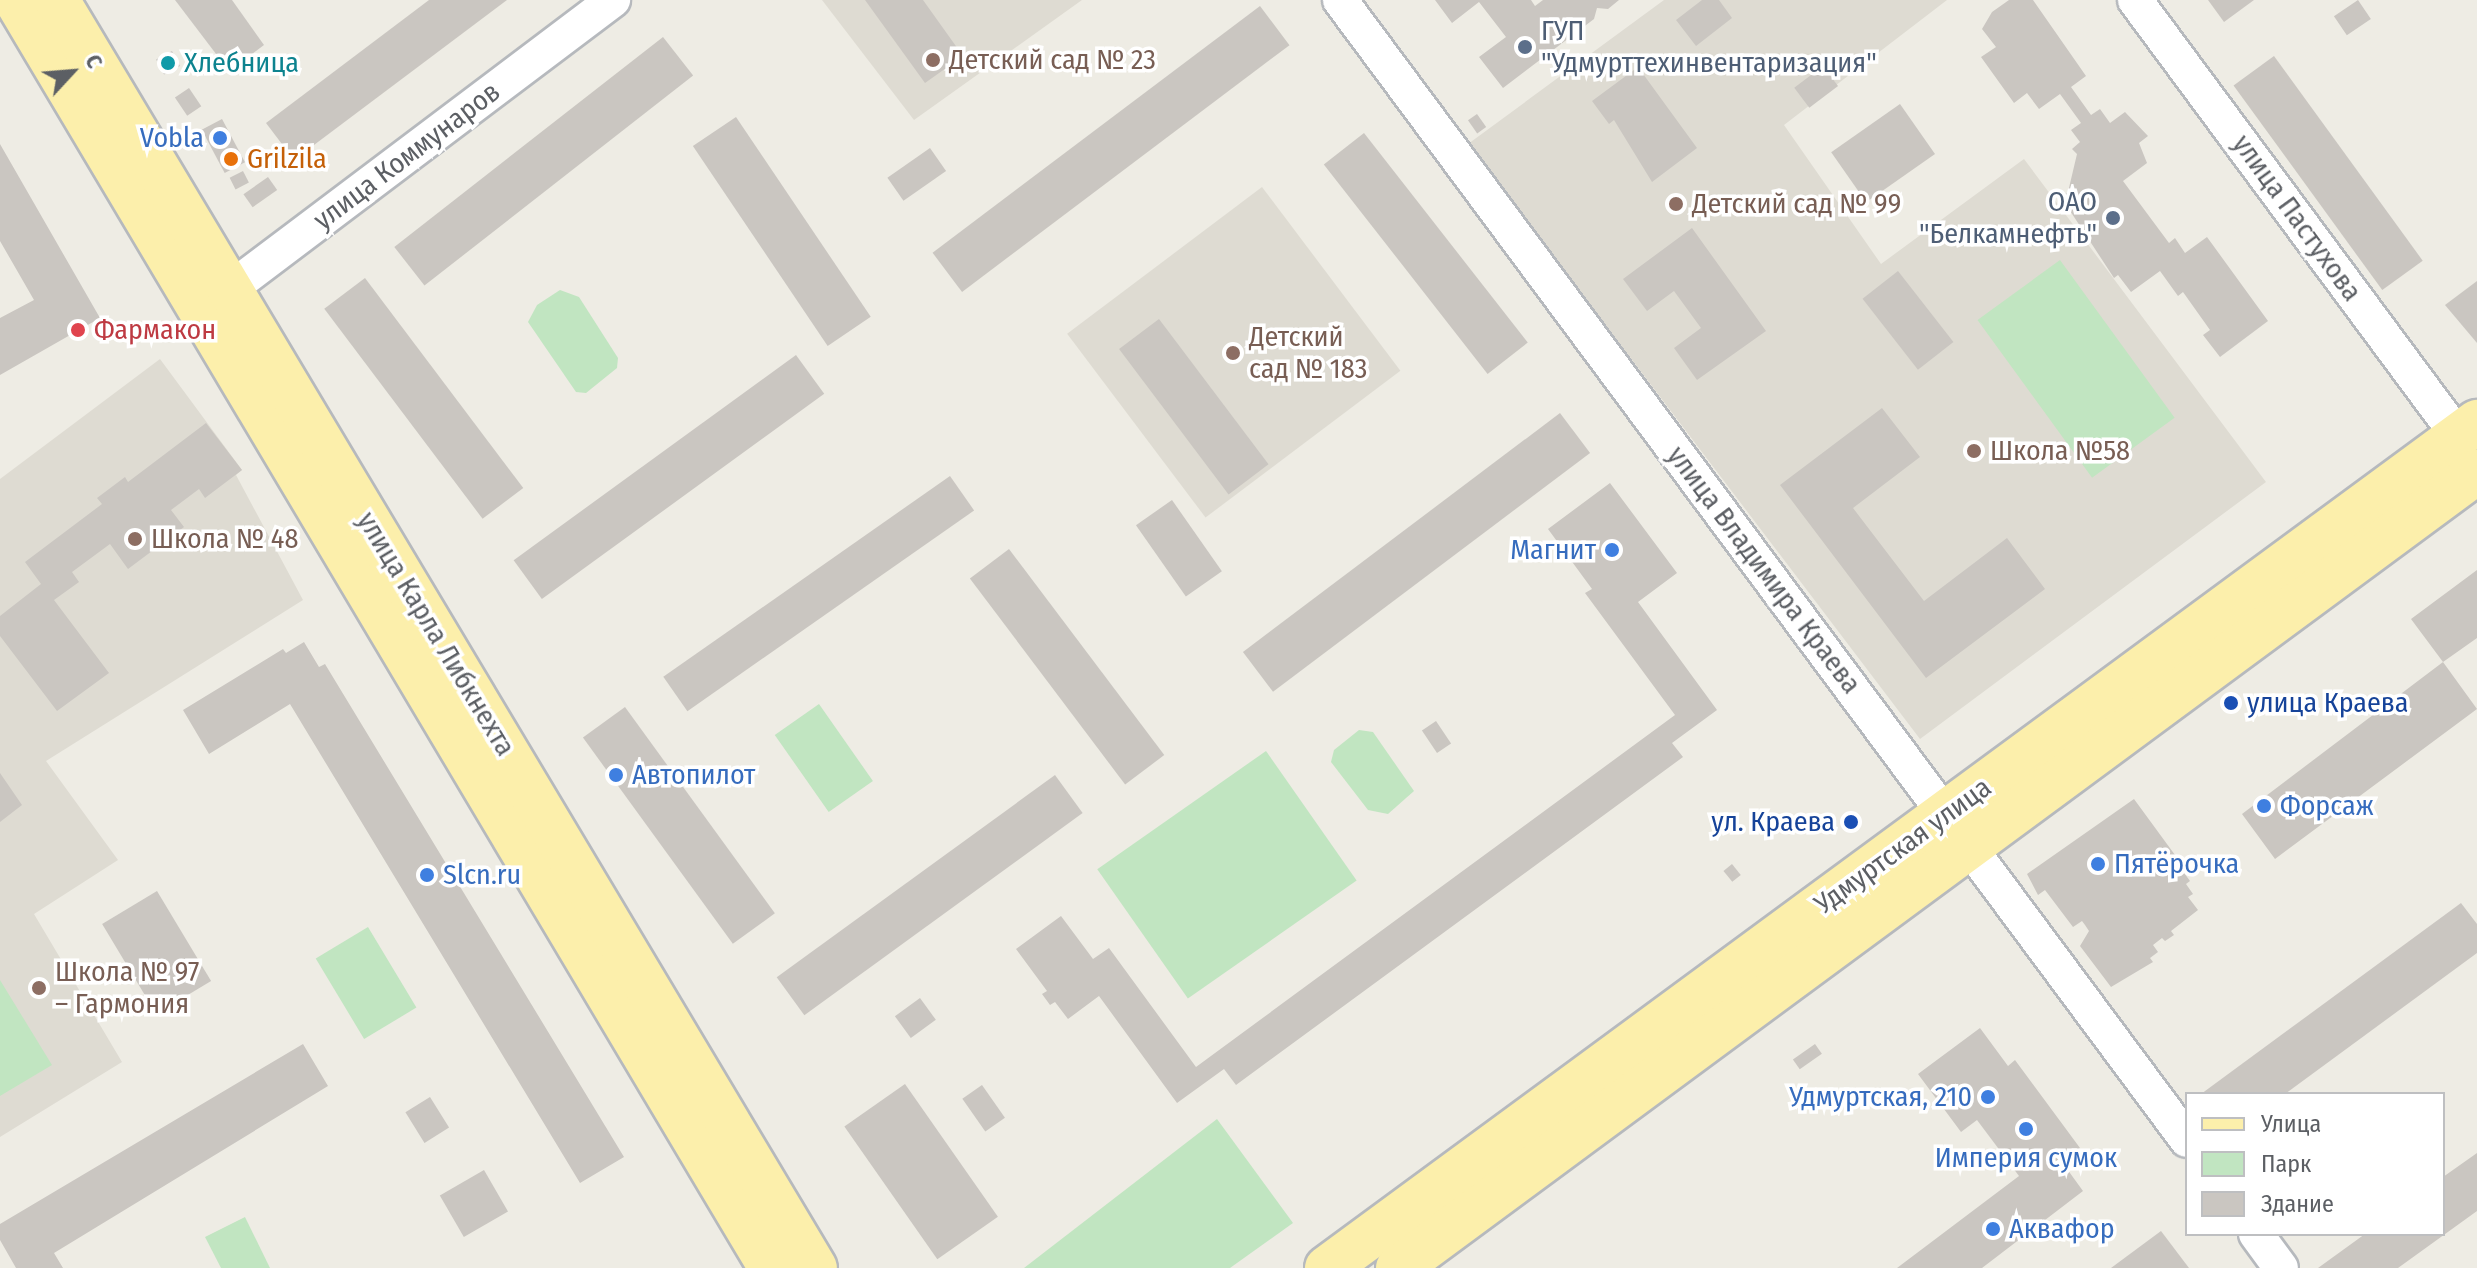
<!DOCTYPE html>
<html>
<head>
<meta charset="utf-8">
<style>
  body { margin:0 }
  #map { position:relative; width:2477px; height:1268px; overflow:hidden; background:#eeece4; font-family:"Fira Sans Condensed",sans-serif }
  div>[style] { position:absolute }
  .education>* { inset:0; background:#dedbd2; transform-origin:0 0 }
  .green>* { inset:0; background:#c1e5c1; transform-origin:0 0 }
  .building>* { inset:0; background:#cac6c1; transform-origin:0 0 }
  .roads { filter:drop-shadow(2px 0 #b6b9bd) drop-shadow(-2px 0 #b6b9bd) drop-shadow(0 2px #b6b9bd) drop-shadow(0 -2px #b6b9bd) }
  .minor>* { height:34px; margin:-17px; padding:0 17px; transform-origin:17px; border-radius:17px; background:#fff }
  .major>* { height:44px; margin:-22px; padding:0 22px; transform-origin:22px; border-radius:22px; background:#fcefab }
  .dots>* { width:22px; height:22px; translate:-50% -50%; box-sizing:border-box; border:4px solid #fff; border-radius:50% }
  span { translate:-50% -50%; white-space:nowrap; text-align:center; line-height:1.15; -webkit-text-stroke:7px #fff; paint-order:stroke }
  .service-label { font-size:28px; color:#4e5e75 }
  .left { translate:0 -50%; text-align:left }
  .right { translate:-100% -50%; text-align:right }
  .education-label { font-size:28px; color:#785e54 }
  .culture-label { font-size:28px; color:#0d838f }
  .shop-label { font-size:28px; color:#366cbe }
  .street-label { font-size:28px; color:#5c5f64 }
  .food-label { font-size:28px; color:#c56008 }
  .health-label { font-size:28px; color:#be3a42 }
  .transit-label { font-size:28px; color:#164399 }
  .legend { position:absolute; left:2185px; top:1092px; width:260px; height:144px; box-sizing:border-box; background:#fff; border:2px solid #bebfc1; margin:0; padding:10px 14px; list-style:none; font-size:24px; color:#5c5f64 }
  .legend li { display:flex; align-items:center; gap:16px; height:40px }
  .legend b { width:40px; border:2px solid #bebfc1 }
  .north { position:absolute; left:32px; top:32px; width:80px; height:80px; -webkit-text-stroke:6px #fff; paint-order:stroke; rotate:64deg; font-size:22px; font-weight:700; line-height:32px; text-align:center; color:#5c5f64 }
  .north::after { content:''; display:block; margin:auto; width:28px; height:36px; background:#5c5f64; clip-path:polygon(50% 0,100% 100%,50% 72%,0 100%) }
</style>
</head>
<body>
<div id="map">
  <div class="education">
    <i style="clip-path:polygon(822px 0,1082px 0,914px 120px)"></i>
    <i style="clip-path:polygon(1664px 0,1947px 0,1784px 125px,1881px 264px,2024px 159px,2266px 482px,1920px 739px,1468px 144px)"></i>
    <i style="left:1262px;top:187px;width:230px;height:244px;rotate:53deg"></i>
    <i style="clip-path:polygon(160px 359px,242px 470px,236px 475px,303px 600px,46px 761px,118px 860px,34px 914px,122px 1062px,0 1137px,0 479px)"></i>
  </div>
  <div class="green">
    <i style="left:2060px;top:260px;width:195px;height:102px;rotate:54deg"></i>
    <i style="clip-path:polygon(560px 290px,579px 297px,618px 358px,617px 368px,586px 393px,576px 392px,528px 322px,537px 305px)"></i>
    <i style="left:819px;top:704px;width:94px;height:54px;rotate:55deg"></i>
    <i style="clip-path:polygon(1359px 730px,1373px 732px,1414px 791px,1388px 814px,1368px 810px,1331px 762px,1334px 750px)"></i>
    <i style="left:1266px;top:751px;width:158px;height:206px;rotate:55deg"></i>
    <i style="left:368px;top:927px;width:94px;height:61px;rotate:59deg"></i>
    <i style="clip-path:polygon(0 980px,52px 1065px,0 1096px)"></i>
    <i style="clip-path:polygon(1217px 1119px,1293px 1223px,1230px 1268px,1024px 1268px)"></i>
    <i style="clip-path:polygon(245px 1217px,270px 1268px,221px 1268px,205px 1237px)"></i>
  </div>
  <div class="building">
    <i style="clip-path:polygon(175px 0,232px 0,264px 45px,229px 71px)"></i>
    <i style="clip-path:polygon(429px 0,507px 0,294px 160px,266px 123px)"></i>
    <i style="clip-path:polygon(865px 0,923px 0,963px 56px,925px 83px)"></i>
    <i style="clip-path:polygon(1435px 0,1531px 0,1535px 6px,1543px 0,1619px 0,1608px 9px,1597px 8px,1594px 19px,1503px 88px,1479px 57px,1506px 37px,1479px 2px,1452px 23px)"></i>
    <i style="clip-path:polygon(1702px 0,1719px 0,1732px 18px,1696px 46px,1676px 20px)"></i>
    <i style="clip-path:polygon(2009px 0,2033px 0,2086px 76px,2071px 87px,2091px 115px,2100px 109px,2110px 123px,2125px 112px,2148px 136px,2139px 143px,2147px 163px,2123px 181px,2169px 243px,2175px 238px,2185px 253px,2207px 237px,2268px 321px,2220px 357px,2203px 335px,2210px 330px,2183px 292px,2178px 296px,2160px 271px,2131px 292px,2118px 275px,2114px 278px,2061px 197px,2068px 192px,2077px 154px,2072px 149px,2080px 142px,2071px 130px,2081px 123px,2060px 94px,2039px 109px,2027px 93px,2014px 103px,1981px 57px,1996px 47px,1982px 29px,1992px 12px)"></i>
    <i style="clip-path:polygon(2208px 0,2254px 0,2224px 22px)"></i>
    <i style="left:2358px;top:0;width:23px;height:29px;rotate:56deg"></i>
    <i style="left:1260px;top:6px;width:49px;height:410px;rotate:53deg"></i>
    <i style="left:663px;top:37px;width:49px;height:341px;rotate:52deg"></i>
    <i style="left:172px;top:51px;width:17px;height:18px;rotate:62deg"></i>
    <i style="left:2274px;top:56px;width:253px;height:50px;rotate:54deg"></i>
    <i style="left:1823px;top:66px;width:25px;height:36px;rotate:53deg"></i>
    <i style="clip-path:polygon(1638px 67px,1697px 148px,1652px 182px,1614px 120px,1609px 124px,1592px 101px)"></i>
    <i style="left:189px;top:88px;width:22px;height:17px;rotate:56deg"></i>
    <i style="left:1900px;top:104px;width:61px;height:84px;rotate:55deg"></i>
    <i style="left:1477px;top:114px;width:16px;height:11px;rotate:55deg"></i>
    <i style="left:736px;top:117px;width:241px;height:52px;rotate:56deg"></i>
    <i style="left:222px;top:119px;width:49px;height:23px;rotate:62deg"></i>
    <i style="left:1364px;top:133px;width:266px;height:51px;rotate:52deg"></i>
    <i style="clip-path:polygon(0 144px,100px 318px,0 375px,0 318px,34px 300px,0 241px)"></i>
    <i style="left:930px;top:148px;width:28px;height:52px;rotate:55deg"></i>
    <i style="left:243px;top:171px;width:13px;height:15px;rotate:63deg"></i>
    <i style="left:268px;top:177px;width:16px;height:30px;rotate:55deg"></i>
    <i style="clip-path:polygon(1692px 228px,1766px 331px,1697px 380px,1674px 348px,1701px 328px,1674px 291px,1647px 311px,1623px 279px)"></i>
    <i style="left:1898px;top:271px;width:90px;height:45px;rotate:52deg"></i>
    <i style="left:365px;top:278px;width:263px;height:51px;rotate:53deg"></i>
    <i style="clip-path:polygon(2477px 281px,2477px 343px,2445px 305px)"></i>
    <i style="left:1159px;top:319px;width:182px;height:50px;rotate:53deg"></i>
    <i style="left:796px;top:355px;width:48px;height:349px;rotate:54deg"></i>
    <i style="clip-path:polygon(1882px 408px,1920px 457px,1853px 508px,1924px 601px,2007px 538px,2045px 589px,1926px 678px,1780px 485px)"></i>
    <i style="left:1560px;top:413px;width:50px;height:397px;rotate:53deg"></i>
    <i style="clip-path:polygon(206px 423px,242px 470px,205px 498px,199px 489px,171px 510px,184px 527px,128px 569px,110px 544px,72px 572px,79px 582px,54px 600px,109px 673px,57px 711px,0 636px,0 616px,41px 584px,25px 562px,102px 504px,97px 498px,125px 477px,128px 482px)"></i>
    <i style="left:950px;top:476px;width:42px;height:350px;rotate:55deg"></i>
    <i style="clip-path:polygon(1610px 483px,1677px 573px,1638px 602px,1717px 710px,1672px 743px,1683px 757px,1236px 1085px,1224px 1069px,1177px 1103px,1099px 996px,1068px 1019px,1055px 1002px,1050px 1005px,1042px 994px,1047px 991px,1016px 949px,1061px 916px,1093px 959px,1109px 948px,1196px 1067px,1675px 715px,1585px 593px,1592px 589px,1548px 529px)"></i>
    <i style="left:1172px;top:500px;width:87px;height:44px;rotate:55deg"></i>
    <i style="left:1009px;top:549px;width:258px;height:49px;rotate:53deg"></i>
    <i style="clip-path:polygon(2477px 570px,2477px 638px,2443px 662px,2477px 709px,2275px 859px,2242px 814px,2443px 662px,2411px 619px)"></i>
    <i style="clip-path:polygon(304px 642px,319px 667px,325px 664px,624px 1157px,580px 1183px,290px 704px,209px 754px,183px 710px,283px 649px,286px 653px)"></i>
    <i style="left:625px;top:707px;width:255px;height:52px;rotate:54deg"></i>
    <i style="left:1436px;top:721px;width:27px;height:17px;rotate:56deg"></i>
    <i style="clip-path:polygon(0 773px,22px 805px,0 822px)"></i>
    <i style="left:1055px;top:775px;width:47px;height:344px;rotate:54deg"></i>
    <i style="clip-path:polygon(2134px 799px,2175px 855px,2165px 861px,2172px 871px,2179px 866px,2190px 881px,2186px 884px,2193px 894px,2188px 897px,2198px 910px,2171px 931px,2174px 935px,2165px 941px,2162px 938px,2153px 945px,2158px 952px,2150px 958px,2153px 962px,2111px 987px,2080px 946px,2089px 931px,2085px 925px,2082px 921px,2073px 927px,2045px 890px,2038px 895px,2027px 874px)"></i>
    <i style="left:1732px;top:864px;width:14px;height:11px;rotate:51deg"></i>
    <i style="left:157px;top:891px;width:105px;height:64px;rotate:59deg"></i>
    <i style="clip-path:polygon(2461px 903px,2477px 924px,2477px 953px,2285px 1094px,2201px 1094px)"></i>
    <i style="left:920px;top:998px;width:27px;height:31px;rotate:54deg"></i>
    <i style="clip-path:polygon(1980px 1028px,2008px 1066px,2015px 1060px,2080px 1148px,2062px 1162px,2083px 1191px,1982px 1268px,1897px 1268px,2019px 1176px,1977px 1120px,1961px 1132px,1918px 1074px)"></i>
    <i style="clip-path:polygon(303px 1044px,328px 1086px,54px 1253px,63px 1268px,16px 1268px,0 1240px,0 1224px)"></i>
    <i style="left:1815px;top:1044px;width:12px;height:27px;rotate:55deg"></i>
    <i style="left:905px;top:1084px;width:162px;height:74px;rotate:55deg"></i>
    <i style="left:982px;top:1085px;width:40px;height:24px;rotate:55deg"></i>
    <i style="left:430px;top:1097px;width:36px;height:29px;rotate:58deg"></i>
    <i style="clip-path:polygon(2477px 1153px,2477px 1211px,2398px 1268px,2318px 1268px,2365px 1234px,2443px 1234px,2443px 1177px)"></i>
    <i style="left:484px;top:1170px;width:48px;height:51px;rotate:60deg"></i>
    <i style="clip-path:polygon(2161px 1231px,2189px 1268px,2111px 1268px)"></i>
  </div>
  <div class="roads">
    <div class="minor">
      <i style="left:1340px;top:0;width:1420px;rotate:53.39deg"></i>
      <i style="left:2135px;top:0;width:543px;rotate:53.47deg"></i>
      <i style="left:210px;top:304px;width:505px;rotate:-37.03deg"></i>
      <i style="left:2256px;top:1234px;width:42px;rotate:53.7deg"></i>
    </div>
    <div class="major">
      <i style="left:16px;top:0;width:1476px;rotate:59.23deg"></i>
      <i style="left:57px;top:0;width:1477px;rotate:59.13deg"></i>
      <i style="left:1327px;top:1268px;width:1428px;rotate:-36.34deg"></i>
      <i style="left:1398px;top:1268px;width:1341px;rotate:-36.42deg"></i>
    </div>
  </div>
  <div class="dots">
    <i style="left:1525px;top:47px;background:#5c6f8a"></i>
    <i style="left:933px;top:60px;background:#8d6e63"></i>
    <i style="left:168px;top:63px;background:#0f9aa8"></i>
    <i style="left:220px;top:138px;background:#3f7fe0"></i>
    <i style="left:231px;top:159px;background:#e8710a"></i>
    <i style="left:1676px;top:204px;background:#8d6e63"></i>
    <i style="left:2113px;top:218px;background:#5c6f8a"></i>
    <i style="left:78px;top:330px;background:#e0444e"></i>
    <i style="left:1233px;top:353px;background:#8d6e63"></i>
    <i style="left:1974px;top:451px;background:#8d6e63"></i>
    <i style="left:135px;top:539px;background:#8d6e63"></i>
    <i style="left:1612px;top:550px;background:#3f7fe0"></i>
    <i style="left:2231px;top:703px;background:#1a4fb4"></i>
    <i style="left:616px;top:775px;background:#3f7fe0"></i>
    <i style="left:2264px;top:806px;background:#3f7fe0"></i>
    <i style="left:1851px;top:822px;background:#1a4fb4"></i>
    <i style="left:2098px;top:864px;background:#3f7fe0"></i>
    <i style="left:427px;top:875px;background:#3f7fe0"></i>
    <i style="left:39px;top:988px;background:#8d6e63"></i>
    <i style="left:1988px;top:1097px;background:#3f7fe0"></i>
    <i style="left:2026px;top:1129px;background:#3f7fe0"></i>
    <i style="left:1993px;top:1229px;background:#3f7fe0"></i>
  </div>
  <div class="service-label">
    <span class="left" style="left:1541px;top:47px">ГУП<br>"Удмурттехинвентаризация"</span>
    <span class="right" style="left:2097px;top:218px">ОАО<br>"Белкамнефть"</span>
  </div>
  <div class="education-label">
    <span class="left" style="left:949px;top:60px">Детский сад № 23</span>
    <span class="left" style="left:1692px;top:204px">Детский сад № 99</span>
    <span class="left" style="left:1249px;top:353px">Детский<br>сад № 183</span>
    <span class="left" style="left:1990px;top:451px">Школа №58</span>
    <span class="left" style="left:151px;top:539px">Школа № 48</span>
    <span class="left" style="left:55px;top:988px">Школа № 97<br>– Гармония</span>
  </div>
  <div class="culture-label">
    <span class="left" style="left:184px;top:63px">Хлебница</span>
  </div>
  <div class="shop-label">
    <span class="right" style="left:204px;top:138px">Vobla</span>
    <span class="right" style="left:1596px;top:550px">Магнит</span>
    <span class="left" style="left:632px;top:775px">Автопилот</span>
    <span class="left" style="left:2280px;top:806px">Форсаж</span>
    <span class="left" style="left:2114px;top:864px">Пятёрочка</span>
    <span class="left" style="left:443px;top:875px">Slcn.ru</span>
    <span class="right" style="left:1972px;top:1097px">Удмуртская, 210</span>
    <span style="left:2026px;top:1158px">Империя сумок</span>
    <span class="left" style="left:2009px;top:1229px">Аквафор</span>
  </div>
  <div class="street-label">
    <span style="left:407px;top:156px;rotate:-37deg">улица Коммунаров</span>
    <span style="left:2297px;top:218px;rotate:54deg">улица Пастухова</span>
    <span style="left:1764px;top:570px;rotate:53deg">улица Владимира Краева</span>
    <span style="left:436px;top:634px;rotate:59deg">улица Карла Либкнехта</span>
    <span style="left:1903px;top:846px;rotate:-36deg">Удмуртская улица</span>
  </div>
  <div class="food-label">
    <span class="left" style="left:247px;top:159px">Grilzila</span>
  </div>
  <div class="health-label">
    <span class="left" style="left:94px;top:330px">Фармакон</span>
  </div>
  <div class="transit-label">
    <span class="left" style="left:2247px;top:703px">улица Краева</span>
    <span class="right" style="left:1835px;top:822px">ул. Краева</span>
  </div>
  <ul class="legend">
  <li><b style="height:10px;background:#fcefab"></b>Улица</li>
  <li><b style="height:22px;background:#c1e5c1"></b>Парк</li>
  <li><b style="height:22px;background:#cac6c1"></b>Здание</li>
  </ul>
  <div class="north">С</div>
</div>
</body>
</html>
